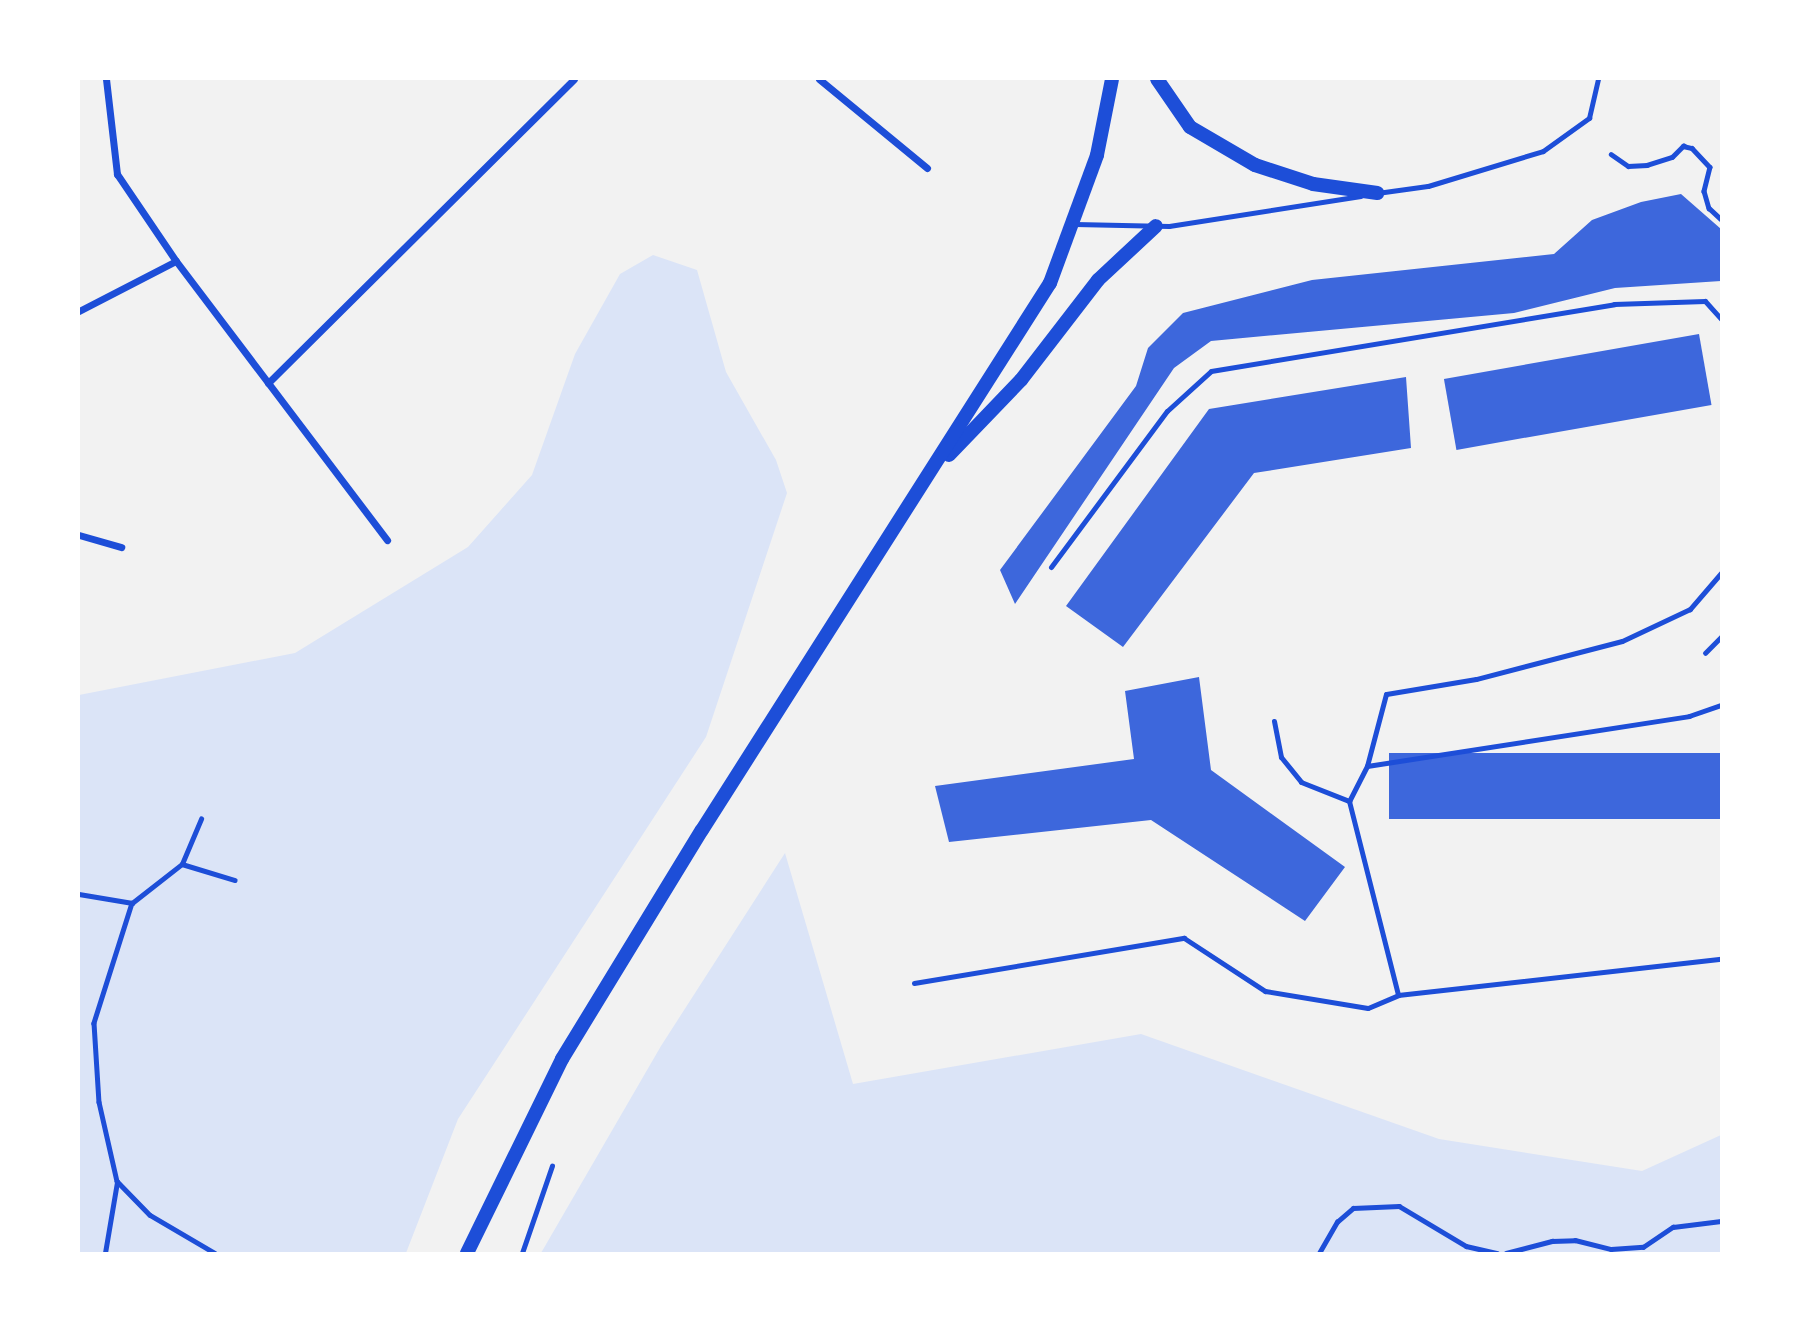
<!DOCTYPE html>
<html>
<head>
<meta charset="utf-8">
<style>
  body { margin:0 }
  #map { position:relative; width:1800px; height:1332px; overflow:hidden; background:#f2f2f2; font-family:"Fira Sans Condensed",sans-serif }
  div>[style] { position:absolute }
  .green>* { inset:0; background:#dbe4f7 }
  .building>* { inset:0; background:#3d67dc; transform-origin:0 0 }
  .path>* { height:4.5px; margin:-2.25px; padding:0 2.25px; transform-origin:2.25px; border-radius:2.25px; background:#1d4ed8 }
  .service>* { height:5px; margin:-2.5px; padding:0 2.5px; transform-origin:2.5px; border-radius:2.5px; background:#1d4ed8 }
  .minor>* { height:7px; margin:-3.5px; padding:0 3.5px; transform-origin:3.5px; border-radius:3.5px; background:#1d4ed8 }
  .secondary>* { height:14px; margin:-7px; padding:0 7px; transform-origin:7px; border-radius:7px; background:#1d4ed8 }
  span { translate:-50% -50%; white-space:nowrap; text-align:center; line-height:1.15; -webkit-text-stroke:5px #fff; paint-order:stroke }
  .frame { position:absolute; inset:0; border:80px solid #fff; pointer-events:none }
</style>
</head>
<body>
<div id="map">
  <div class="green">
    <i style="clip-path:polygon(653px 255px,697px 270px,726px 372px,776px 460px,787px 493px,706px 737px,458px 1119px,406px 1253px,79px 1253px,79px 695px,295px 653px,468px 547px,532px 475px,575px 354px,620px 274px)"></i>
    <i style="clip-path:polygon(785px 853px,853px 1084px,1141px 1034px,1439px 1139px,1642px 1171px,1721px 1135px,1721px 1253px,541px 1253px,661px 1046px)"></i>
  </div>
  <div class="building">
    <i style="clip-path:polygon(1681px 194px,1721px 229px,1721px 281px,1615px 288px,1514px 313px,1211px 341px,1174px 368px,1015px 604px,1000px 570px,1136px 386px,1148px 348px,1183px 313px,1312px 280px,1554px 254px,1592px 220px,1641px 202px)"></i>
    <i style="left:1699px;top:334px;width:72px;height:259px;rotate:80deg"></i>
    <i style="clip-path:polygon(1406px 377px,1411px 448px,1254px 473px,1123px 647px,1066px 606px,1209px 409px)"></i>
    <i style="clip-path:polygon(1199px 677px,1211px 770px,1345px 867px,1305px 921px,1151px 820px,949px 842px,935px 786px,1134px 759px,1125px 691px)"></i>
    <i style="left:1721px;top:753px;width:66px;height:332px;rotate:90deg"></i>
  </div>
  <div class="path">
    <i style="left:1611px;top:154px;width:21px;rotate:35deg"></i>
    <i style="left:1628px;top:166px;width:19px;rotate:-3deg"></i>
    <i style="left:1647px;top:165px;width:26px;rotate:-18deg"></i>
    <i style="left:1672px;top:157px;width:16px;rotate:-45deg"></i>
    <i style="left:1683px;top:146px;width:9px;rotate:13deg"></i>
    <i style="left:1692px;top:148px;width:26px;rotate:47deg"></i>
    <i style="left:1710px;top:167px;width:25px;rotate:104deg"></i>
    <i style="left:1704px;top:191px;width:18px;rotate:74deg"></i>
    <i style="left:1709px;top:208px;width:16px;rotate:43deg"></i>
    <i style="left:1705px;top:653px;width:23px;rotate:-45deg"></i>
    <i style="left:182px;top:864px;width:55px;rotate:16.8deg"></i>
    <i style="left:79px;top:894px;width:54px;rotate:9.6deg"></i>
    <i style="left:132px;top:903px;width:126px;rotate:107.6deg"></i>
    <i style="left:94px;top:1023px;width:79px;rotate:86.4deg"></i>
    <i style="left:99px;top:1102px;width:81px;rotate:77.2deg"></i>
    <i style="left:117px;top:1181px;width:47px;rotate:45.9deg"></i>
    <i style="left:150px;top:1215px;width:75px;rotate:30.3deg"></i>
    <i style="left:132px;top:903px;width:63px;rotate:-38deg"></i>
    <i style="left:182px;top:864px;width:49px;rotate:-67.1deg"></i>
    <i style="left:105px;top:1253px;width:72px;rotate:-80.4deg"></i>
    <i style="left:522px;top:1253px;width:92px;rotate:-71deg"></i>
    <i style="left:1319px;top:1253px;width:36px;rotate:-60deg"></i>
    <i style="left:1337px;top:1222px;width:21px;rotate:-41deg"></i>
    <i style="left:1353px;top:1208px;width:46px;rotate:-2.5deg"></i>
    <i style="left:1399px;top:1206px;width:78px;rotate:30.8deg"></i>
    <i style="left:1466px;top:1246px;width:32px;rotate:13deg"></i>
    <i style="left:1506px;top:1253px;width:48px;rotate:-14.6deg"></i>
    <i style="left:1552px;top:1241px;width:23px;rotate:-2deg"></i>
    <i style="left:1575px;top:1240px;width:37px;rotate:14deg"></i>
    <i style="left:1611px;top:1249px;width:32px;rotate:-4deg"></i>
    <i style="left:1643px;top:1247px;width:36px;rotate:-34deg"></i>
    <i style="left:1673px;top:1227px;width:48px;rotate:-7.1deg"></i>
  </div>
  <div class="service">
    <i style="left:1377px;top:193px;width:51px;rotate:-7.8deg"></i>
    <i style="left:1428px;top:186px;width:120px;rotate:-16.9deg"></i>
    <i style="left:1543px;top:151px;width:57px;rotate:-35.7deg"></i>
    <i style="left:1589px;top:118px;width:40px;rotate:-77deg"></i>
    <i style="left:1075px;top:224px;width:94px;rotate:1.2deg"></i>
    <i style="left:1169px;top:226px;width:194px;rotate:-8.9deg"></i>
    <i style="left:1051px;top:567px;width:194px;rotate:-53.4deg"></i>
    <i style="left:1167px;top:411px;width:59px;rotate:-42.3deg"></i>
    <i style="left:1211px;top:371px;width:409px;rotate:-9.4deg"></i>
    <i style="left:1614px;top:304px;width:91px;rotate:-1.9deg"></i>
    <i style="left:1705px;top:301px;width:24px;rotate:48deg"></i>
    <i style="left:1721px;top:573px;width:48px;rotate:130.7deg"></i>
    <i style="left:1690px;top:609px;width:75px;rotate:154.8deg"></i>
    <i style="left:1622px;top:641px;width:151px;rotate:165.4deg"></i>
    <i style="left:1476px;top:679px;width:91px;rotate:170.5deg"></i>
    <i style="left:1386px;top:694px;width:74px;rotate:104.8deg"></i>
    <i style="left:1367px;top:766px;width:326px;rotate:-8.8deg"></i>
    <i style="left:1689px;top:716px;width:34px;rotate:-19deg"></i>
    <i style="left:1274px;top:721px;width:37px;rotate:79deg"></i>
    <i style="left:1281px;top:757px;width:32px;rotate:51deg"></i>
    <i style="left:1301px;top:782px;width:52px;rotate:21.6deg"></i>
    <i style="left:1367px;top:766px;width:39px;rotate:117deg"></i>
    <i style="left:1349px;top:801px;width:200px;rotate:75.8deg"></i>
    <i style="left:914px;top:983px;width:274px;rotate:-9.5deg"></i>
    <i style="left:1184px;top:938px;width:97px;rotate:33.2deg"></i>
    <i style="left:1265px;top:991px;width:104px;rotate:9.4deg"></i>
    <i style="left:1368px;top:1008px;width:33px;rotate:-23deg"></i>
    <i style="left:1398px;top:995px;width:325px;rotate:-6.4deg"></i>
  </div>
  <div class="minor">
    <i style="left:106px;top:79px;width:96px;rotate:83.4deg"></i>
    <i style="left:117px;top:174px;width:105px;rotate:55.9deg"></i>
    <i style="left:176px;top:261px;width:350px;rotate:52.9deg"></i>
    <i style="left:819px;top:79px;width:140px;rotate:39.5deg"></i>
    <i style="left:79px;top:311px;width:109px;rotate:-27.3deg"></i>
    <i style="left:268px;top:383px;width:431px;rotate:-44.8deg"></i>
    <i style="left:79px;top:535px;width:44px;rotate:15.9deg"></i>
  </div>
  <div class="secondary">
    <i style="left:1157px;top:79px;width:58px;rotate:55.5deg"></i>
    <i style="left:1190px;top:127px;width:75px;rotate:30.3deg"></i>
    <i style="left:1255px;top:165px;width:61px;rotate:18.1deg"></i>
    <i style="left:1313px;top:184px;width:65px;rotate:8deg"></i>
    <i style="left:949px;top:455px;width:104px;rotate:-46.2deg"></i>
    <i style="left:1021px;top:380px;width:126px;rotate:-52.4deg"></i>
    <i style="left:1098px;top:280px;width:79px;rotate:-43deg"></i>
    <i style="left:467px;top:1253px;width:216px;rotate:-63.9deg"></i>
    <i style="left:562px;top:1059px;width:268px;rotate:-58.6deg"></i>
    <i style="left:702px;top:830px;width:648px;rotate:-57.54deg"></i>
    <i style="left:1050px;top:283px;width:136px;rotate:-69.8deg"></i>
    <i style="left:1097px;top:155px;width:77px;rotate:-78.8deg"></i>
  </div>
  <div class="frame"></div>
</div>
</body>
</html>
